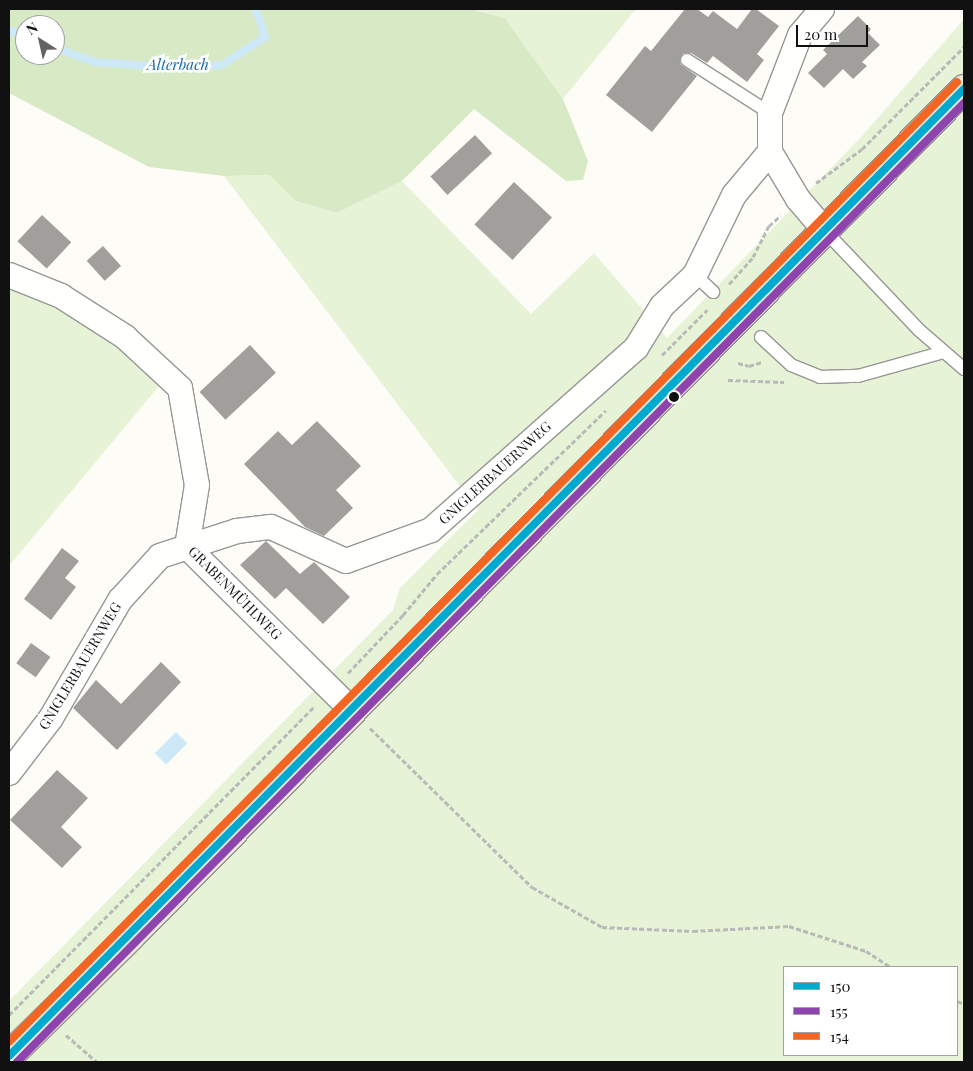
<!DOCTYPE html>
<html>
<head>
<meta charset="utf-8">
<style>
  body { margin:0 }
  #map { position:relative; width:973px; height:1071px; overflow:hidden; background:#fdfcf7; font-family:"Playfair Display",serif }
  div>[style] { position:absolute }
  .green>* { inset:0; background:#e7f3d7 }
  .forest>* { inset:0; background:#d8eac5 }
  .water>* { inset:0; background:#cde8f7; transform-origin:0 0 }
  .stream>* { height:8px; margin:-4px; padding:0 4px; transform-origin:4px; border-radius:4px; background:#cde8f7 }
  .building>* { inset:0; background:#a19f9c; transform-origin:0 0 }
  .path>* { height:3px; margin-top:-1.5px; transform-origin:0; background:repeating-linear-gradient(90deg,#b9b9b8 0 5px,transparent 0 7.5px) }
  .roads { filter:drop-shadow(1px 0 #979795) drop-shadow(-1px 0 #979795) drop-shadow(0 1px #979795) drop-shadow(0 -1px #979795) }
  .lane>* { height:12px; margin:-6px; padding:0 6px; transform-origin:6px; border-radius:6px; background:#fffffe }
  .street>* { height:24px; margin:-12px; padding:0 12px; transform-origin:12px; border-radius:12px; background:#fffffe }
  .primary>* { height:28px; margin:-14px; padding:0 14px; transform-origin:14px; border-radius:14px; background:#ede9dc }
  .bus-1>* { height:8px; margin:-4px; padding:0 4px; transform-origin:4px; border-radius:4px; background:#00a9ce }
  .bus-2>* { height:8px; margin:-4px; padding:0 4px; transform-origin:4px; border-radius:4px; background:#8e44ad }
  .bus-3>* { height:8px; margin:-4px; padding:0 4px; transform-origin:4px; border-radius:4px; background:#f26522 }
  .dots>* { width:14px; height:14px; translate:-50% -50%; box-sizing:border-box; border:2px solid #fff; border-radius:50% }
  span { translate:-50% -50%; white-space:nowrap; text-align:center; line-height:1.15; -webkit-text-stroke:5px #fff; paint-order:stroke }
  .street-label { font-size:14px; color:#111 }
  .water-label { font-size:15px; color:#1768a6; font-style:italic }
  .frame { position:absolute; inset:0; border:10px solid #111; pointer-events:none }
  .legend { position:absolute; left:783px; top:966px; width:175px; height:90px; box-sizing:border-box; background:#fff; border:1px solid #a0a0a0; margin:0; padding:6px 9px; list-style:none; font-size:15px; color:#111 }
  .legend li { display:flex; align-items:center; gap:10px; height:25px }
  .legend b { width:25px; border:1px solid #a0a0a0 }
  .north { position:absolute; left:15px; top:15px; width:50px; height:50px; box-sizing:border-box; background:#fff; border:1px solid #a0a0a0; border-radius:50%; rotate:325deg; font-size:14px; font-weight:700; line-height:20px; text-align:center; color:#111 }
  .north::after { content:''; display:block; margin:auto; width:18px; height:22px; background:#646362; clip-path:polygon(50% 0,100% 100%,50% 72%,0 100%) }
  .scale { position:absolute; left:796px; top:25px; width:72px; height:22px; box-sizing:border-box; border:2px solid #111; border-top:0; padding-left:6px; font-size:15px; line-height:18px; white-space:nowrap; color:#111; -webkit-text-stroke:4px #fff; paint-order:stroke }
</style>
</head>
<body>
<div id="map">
  <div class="green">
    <i style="clip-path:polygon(472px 9px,636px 9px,563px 99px,505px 18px)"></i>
    <i style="clip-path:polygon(evenodd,964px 19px,964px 1062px,9px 1062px,9px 1001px,393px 610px,400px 588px,478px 510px,224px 176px,269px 175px,296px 201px,337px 213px,402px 181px,531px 314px,594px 253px,667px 338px,862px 136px,964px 19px,784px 967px,957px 967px,957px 1055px,784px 1055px,784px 967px)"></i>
    <i style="clip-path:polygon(9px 285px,84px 315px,160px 385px,9px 566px)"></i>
  </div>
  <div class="forest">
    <i style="clip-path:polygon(evenodd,9px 9px,471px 9px,505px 18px,563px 99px,588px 161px,583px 180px,566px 181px,474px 109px,402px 181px,337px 213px,296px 201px,269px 175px,224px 176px,149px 167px,9px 93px,9px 9px,25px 25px,55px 25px,55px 55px,25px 55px,25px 25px)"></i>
  </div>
  <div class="water">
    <i style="left:176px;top:732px;width:16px;height:30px;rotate:45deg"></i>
  </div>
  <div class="stream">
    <i style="left:9px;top:30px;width:17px;rotate:24deg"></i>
    <i style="left:55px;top:48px;width:42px;rotate:19.3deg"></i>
    <i style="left:95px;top:62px;width:85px;rotate:4deg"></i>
    <i style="left:180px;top:68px;width:42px;rotate:-4.1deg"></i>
    <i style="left:222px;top:65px;width:51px;rotate:-33.1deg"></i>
    <i style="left:265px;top:37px;width:29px;rotate:-108deg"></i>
  </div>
  <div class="building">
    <i style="clip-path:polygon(685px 9px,697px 9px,708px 17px,713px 11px,737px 29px,752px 9px,756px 9px,779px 26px,757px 54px,764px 60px,747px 82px,713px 56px,707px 63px,691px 53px,683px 53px,680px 64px,697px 76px,652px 132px,606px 95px,645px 46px,651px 51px)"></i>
    <i style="clip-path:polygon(858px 16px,871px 29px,868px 33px,880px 45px,862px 62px,867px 66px,853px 79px,843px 69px,824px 88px,808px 73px,827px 54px,823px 50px)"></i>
    <i style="left:475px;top:135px;width:25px;height:61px;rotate:47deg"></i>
    <i style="left:514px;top:182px;width:52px;height:58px;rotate:43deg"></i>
    <i style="left:42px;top:215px;width:40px;height:36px;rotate:43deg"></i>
    <i style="left:103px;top:246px;width:27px;height:22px;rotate:48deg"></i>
    <i style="left:250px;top:345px;width:38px;height:69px;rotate:47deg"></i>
    <i style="clip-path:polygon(317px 421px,361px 466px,336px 490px,353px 508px,324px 536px,305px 527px,244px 464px,278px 431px,292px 445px)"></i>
    <i style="clip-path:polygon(266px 541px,300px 574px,314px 562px,350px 597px,323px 624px,286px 588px,275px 599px,240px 565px)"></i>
    <i style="clip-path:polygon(62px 548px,79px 561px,65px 578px,76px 587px,51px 620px,24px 599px)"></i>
    <i style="left:31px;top:643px;width:24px;height:25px;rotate:36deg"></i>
    <i style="clip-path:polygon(161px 662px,181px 682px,117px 750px,73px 708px,96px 680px,121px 704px)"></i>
    <i style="clip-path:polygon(57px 770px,88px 798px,61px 827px,82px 847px,62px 868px,10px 820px)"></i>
  </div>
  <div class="path">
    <i style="left:816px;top:183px;width:57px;rotate:-36.5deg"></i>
    <i style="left:862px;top:149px;width:144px;rotate:-45deg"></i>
    <i style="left:729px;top:284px;width:36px;rotate:-48deg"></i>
    <i style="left:753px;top:257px;width:35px;rotate:-63deg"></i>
    <i style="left:769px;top:226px;width:15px;rotate:-42deg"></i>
    <i style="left:662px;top:355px;width:64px;rotate:-45deg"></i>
    <i style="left:738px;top:363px;width:11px;rotate:15deg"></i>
    <i style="left:749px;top:366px;width:14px;rotate:-17deg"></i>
    <i style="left:728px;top:380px;width:56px;rotate:2deg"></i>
    <i style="left:348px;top:673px;width:80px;rotate:-46.5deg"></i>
    <i style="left:403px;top:615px;width:53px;rotate:-50.3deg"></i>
    <i style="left:437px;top:574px;width:235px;rotate:-44.1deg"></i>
    <i style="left:370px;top:728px;width:227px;rotate:44.5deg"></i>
    <i style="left:532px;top:887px;width:81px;rotate:29.7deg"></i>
    <i style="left:602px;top:927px;width:91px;rotate:2.5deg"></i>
    <i style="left:693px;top:931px;width:96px;rotate:-3deg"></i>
    <i style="left:789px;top:926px;width:81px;rotate:18deg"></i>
    <i style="left:866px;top:951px;width:30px;rotate:33deg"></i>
    <i style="left:957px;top:1001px;width:8px;rotate:23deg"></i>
    <i style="left:9px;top:1015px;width:435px;rotate:-45.3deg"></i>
    <i style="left:66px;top:1035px;width:41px;rotate:41.1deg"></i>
  </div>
  <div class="roads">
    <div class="lane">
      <i style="left:687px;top:60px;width:98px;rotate:32.6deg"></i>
      <i style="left:826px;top:232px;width:135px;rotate:46.5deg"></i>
      <i style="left:919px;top:330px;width:60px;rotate:40.9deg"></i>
      <i style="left:695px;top:275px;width:25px;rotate:43deg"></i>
      <i style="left:761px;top:337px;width:41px;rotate:43deg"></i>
      <i style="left:791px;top:365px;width:31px;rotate:22deg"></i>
      <i style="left:820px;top:377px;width:38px;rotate:-2deg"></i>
      <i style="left:858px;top:376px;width:89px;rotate:-15.6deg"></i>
    </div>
    <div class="street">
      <i style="left:822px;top:9px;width:34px;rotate:130deg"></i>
      <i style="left:800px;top:35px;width:84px;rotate:111deg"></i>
      <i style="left:770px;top:113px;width:39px;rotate:90deg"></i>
      <i style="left:770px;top:152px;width:55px;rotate:59.2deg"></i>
      <i style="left:798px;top:199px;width:43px;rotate:49.7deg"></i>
      <i style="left:9px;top:275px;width:56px;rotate:22deg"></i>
      <i style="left:61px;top:296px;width:76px;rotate:32.6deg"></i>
      <i style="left:125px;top:337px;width:75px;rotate:42.8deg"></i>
      <i style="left:180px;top:388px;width:98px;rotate:80.1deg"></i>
      <i style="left:197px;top:485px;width:63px;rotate:99.2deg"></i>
      <i style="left:187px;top:547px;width:232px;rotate:44.7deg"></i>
      <i style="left:9px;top:773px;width:69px;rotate:-52.6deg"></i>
      <i style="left:51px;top:718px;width:137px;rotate:-59.7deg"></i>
      <i style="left:120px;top:600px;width:59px;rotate:-47.7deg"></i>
      <i style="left:160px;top:556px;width:81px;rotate:-18deg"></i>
      <i style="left:237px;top:531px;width:34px;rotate:-7deg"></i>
      <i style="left:271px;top:527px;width:82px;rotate:24.4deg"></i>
      <i style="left:346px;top:561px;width:90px;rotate:-20deg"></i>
      <i style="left:431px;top:530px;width:274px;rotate:-41.6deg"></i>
      <i style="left:636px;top:348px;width:49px;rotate:-58.2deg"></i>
      <i style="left:662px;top:306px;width:45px;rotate:-43.2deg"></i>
      <i style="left:695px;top:275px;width:89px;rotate:-64deg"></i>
      <i style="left:734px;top:195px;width:56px;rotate:-50.1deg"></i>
    </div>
    <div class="primary">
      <i style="left:9px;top:1056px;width:170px;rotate:-44.5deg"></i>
      <i style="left:130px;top:937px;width:1189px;rotate:-45.48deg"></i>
    </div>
  </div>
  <div class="bus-1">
    <i style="left:9px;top:1056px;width:1359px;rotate:-45.36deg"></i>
  </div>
  <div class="bus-2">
    <i style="left:17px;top:1062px;width:1348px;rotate:-45.36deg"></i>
  </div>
  <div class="bus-3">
    <i style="left:9px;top:1042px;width:1349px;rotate:-45.36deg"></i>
  </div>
  <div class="dots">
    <i style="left:674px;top:397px;background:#111"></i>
  </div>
  <div class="street-label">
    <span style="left:495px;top:473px;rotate:-42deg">GNIGLERBAUERNWEG</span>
    <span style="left:235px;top:593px;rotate:45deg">GRABENMÜHLWEG</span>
    <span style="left:80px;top:666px;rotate:-59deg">GNIGLERBAUERNWEG</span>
  </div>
  <div class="water-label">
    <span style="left:178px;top:65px">Alterbach</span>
  </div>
  <div class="frame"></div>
  <ul class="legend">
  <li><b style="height:6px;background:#00a9ce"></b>150</li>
  <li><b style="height:6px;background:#8e44ad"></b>155</li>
  <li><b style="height:6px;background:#f26522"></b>154</li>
  </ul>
  <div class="north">N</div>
  <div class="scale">20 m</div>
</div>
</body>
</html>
